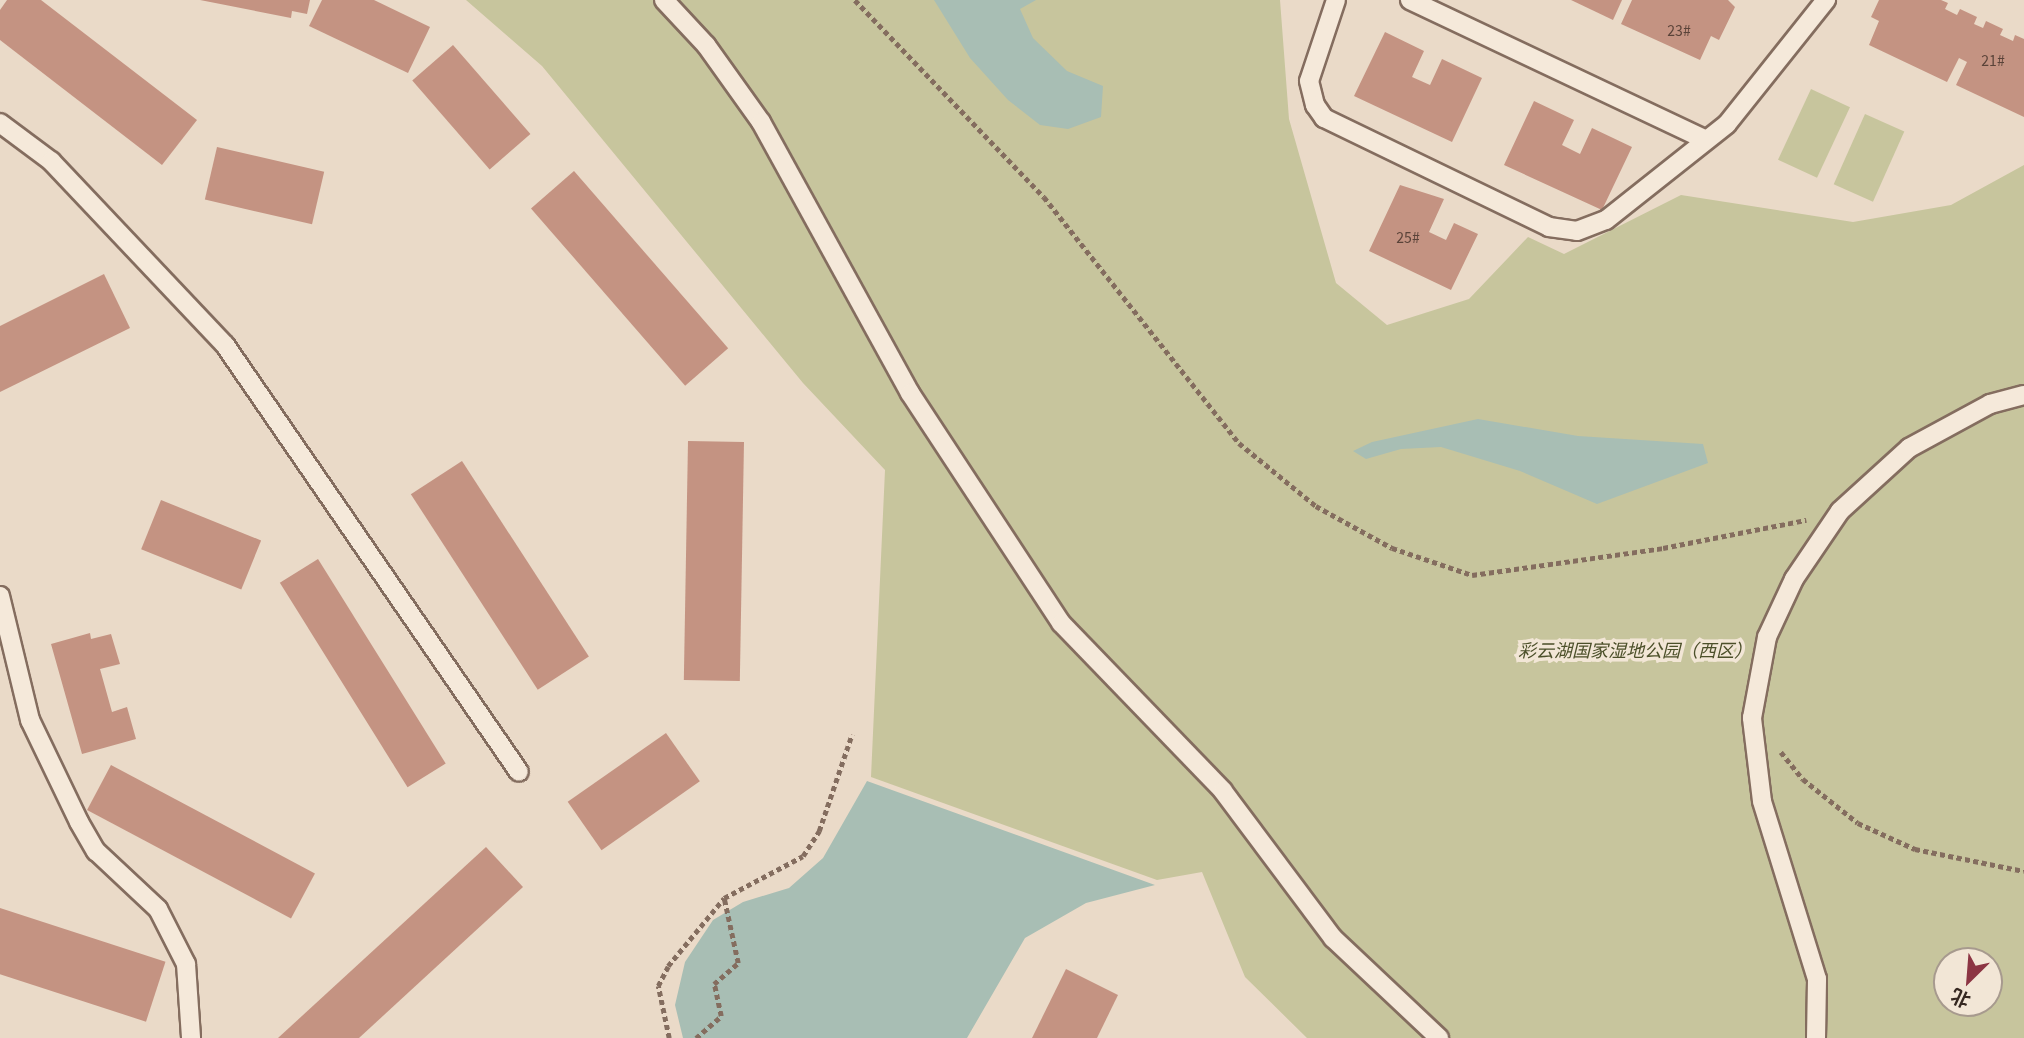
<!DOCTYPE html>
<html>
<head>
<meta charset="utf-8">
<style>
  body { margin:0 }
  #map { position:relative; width:2024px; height:1038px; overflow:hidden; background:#eadac8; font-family:Georgia,"Noto Sans SC",serif }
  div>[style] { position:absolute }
  .green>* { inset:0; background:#c7c59d; transform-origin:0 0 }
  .water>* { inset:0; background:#a8beb4 }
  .building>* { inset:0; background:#c49382; transform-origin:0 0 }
  .path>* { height:4.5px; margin-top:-2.25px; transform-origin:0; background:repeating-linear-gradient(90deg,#846d5f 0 5px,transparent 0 8.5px) }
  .roads { filter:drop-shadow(2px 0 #846d5f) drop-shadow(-2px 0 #846d5f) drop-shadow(0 2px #846d5f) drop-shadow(0 -2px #846d5f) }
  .service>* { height:18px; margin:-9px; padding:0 9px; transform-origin:9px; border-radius:9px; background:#f5e9da }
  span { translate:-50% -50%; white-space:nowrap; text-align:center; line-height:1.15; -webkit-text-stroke:7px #f2e6d6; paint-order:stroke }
  .number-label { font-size:14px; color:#5a4339 }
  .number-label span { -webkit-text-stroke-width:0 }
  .park-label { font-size:18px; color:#4c502a; font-style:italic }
  .north { position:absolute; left:1933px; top:947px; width:70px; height:70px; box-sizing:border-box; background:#f2e6d6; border:2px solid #a79a8e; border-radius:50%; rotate:205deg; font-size:19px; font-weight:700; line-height:28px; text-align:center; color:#362821 }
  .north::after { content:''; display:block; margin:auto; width:24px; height:32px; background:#8c3543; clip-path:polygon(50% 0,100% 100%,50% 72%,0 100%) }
</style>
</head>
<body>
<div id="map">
  <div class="green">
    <i style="clip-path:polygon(evenodd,466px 0,1280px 0,1289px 119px,1336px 283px,1387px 325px,1469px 299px,1528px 237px,1564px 254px,1681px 195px,1853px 222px,1951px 205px,2024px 165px,2024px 1038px,1307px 1038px,1245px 977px,1202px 872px,1157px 880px,871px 777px,885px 470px,803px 383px,542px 66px,466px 0,1947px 961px,1989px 961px,1989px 1003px,1947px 1003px,1947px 961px)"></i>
    <i style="left:1811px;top:89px;width:43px;height:78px;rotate:25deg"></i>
    <i style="left:1865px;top:114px;width:43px;height:77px;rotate:24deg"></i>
  </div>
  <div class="water">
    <i style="clip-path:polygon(934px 0,1036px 0,1020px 9px,1033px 38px,1067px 71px,1103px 86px,1101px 117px,1068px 129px,1040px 125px,1008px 100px,970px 58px)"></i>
    <i style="clip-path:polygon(1478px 419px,1578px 436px,1703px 444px,1708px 463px,1597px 504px,1520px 471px,1441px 447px,1401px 449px,1366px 459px,1353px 451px,1372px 442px)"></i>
    <i style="clip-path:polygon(867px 781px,1155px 885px,1086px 903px,1025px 938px,967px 1038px,683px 1038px,675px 1005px,685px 962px,713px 920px,743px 902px,789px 888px,823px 858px)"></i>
  </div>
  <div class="building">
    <i style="clip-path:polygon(7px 0,41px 0,197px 120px,162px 165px,0 40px,0 10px)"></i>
    <i style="clip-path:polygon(200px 0,310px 0,307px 14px,292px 11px,291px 18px)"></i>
    <i style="clip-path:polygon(322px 0,374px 0,430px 27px,408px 73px,309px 26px)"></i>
    <i style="clip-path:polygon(1571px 0,1622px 0,1613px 20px)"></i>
    <i style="clip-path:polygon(1632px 0,1728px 0,1735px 7px,1719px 40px,1711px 36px,1700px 60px,1621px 24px)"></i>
    <i style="clip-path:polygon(1879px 0,1941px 0,1948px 3px,1945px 9px,1957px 15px,1960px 9px,1977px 17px,1974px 24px,1983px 28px,1986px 21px,2003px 29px,2000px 35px,2013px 41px,2015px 35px,2024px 39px,2024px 117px,1956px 85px,1967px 62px,1959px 58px,1947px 82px,1869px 45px,1879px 21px,1871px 17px)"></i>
    <i style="clip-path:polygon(1385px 32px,1424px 51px,1412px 77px,1430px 85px,1442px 59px,1482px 78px,1452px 142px,1354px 96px)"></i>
    <i style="left:453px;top:45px;width:118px;height:54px;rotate:49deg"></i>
    <i style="clip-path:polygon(1534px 101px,1574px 120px,1562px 145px,1580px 154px,1592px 128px,1632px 147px,1602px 210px,1504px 165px)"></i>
    <i style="left:217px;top:147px;width:110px;height:54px;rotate:13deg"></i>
    <i style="left:574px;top:171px;width:235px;height:57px;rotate:49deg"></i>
    <i style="clip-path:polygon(1400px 185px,1444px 199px,1429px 232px,1446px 240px,1454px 223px,1478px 234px,1451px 290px,1369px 251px)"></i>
    <i style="clip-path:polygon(104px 274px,130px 328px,0 392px,0 326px)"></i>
    <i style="left:688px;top:441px;width:56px;height:239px;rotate:1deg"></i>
    <i style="left:462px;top:461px;width:233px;height:61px;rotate:57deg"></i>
    <i style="left:161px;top:500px;width:108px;height:53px;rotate:22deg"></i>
    <i style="left:318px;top:559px;width:241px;height:45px;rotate:58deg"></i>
    <i style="clip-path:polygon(90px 633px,91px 639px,111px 634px,120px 664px,100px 669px,112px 712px,127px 707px,136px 739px,82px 754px,51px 644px)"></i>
    <i style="left:666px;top:733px;width:59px;height:120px;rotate:55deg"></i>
    <i style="left:111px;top:765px;width:231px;height:51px;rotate:28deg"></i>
    <i style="clip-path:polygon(486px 847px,523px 887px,359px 1038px,278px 1038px)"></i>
    <i style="left:0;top:908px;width:174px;height:63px;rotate:18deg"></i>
    <i style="clip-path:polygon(1066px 969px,1118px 995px,1097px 1038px,1032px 1038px)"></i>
  </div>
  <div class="path">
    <i style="left:855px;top:0;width:273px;rotate:46.2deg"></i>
    <i style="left:1044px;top:197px;width:314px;rotate:51.6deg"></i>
    <i style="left:1239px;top:443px;width:99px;rotate:39.3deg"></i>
    <i style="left:1316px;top:506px;width:87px;rotate:28.9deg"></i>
    <i style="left:1392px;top:548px;width:84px;rotate:18.6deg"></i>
    <i style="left:1472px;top:575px;width:193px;rotate:-8deg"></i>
    <i style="left:1663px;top:548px;width:146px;rotate:-11.1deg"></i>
    <i style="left:1781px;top:752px;width:35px;rotate:51deg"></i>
    <i style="left:1803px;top:779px;width:70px;rotate:38.7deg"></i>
    <i style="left:1858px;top:823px;width:63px;rotate:24.5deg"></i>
    <i style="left:1915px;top:849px;width:111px;rotate:11.4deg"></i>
    <i style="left:669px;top:1038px;width:53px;rotate:-101.9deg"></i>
    <i style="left:658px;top:986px;width:22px;rotate:-63deg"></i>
    <i style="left:668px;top:966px;width:88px;rotate:-50.5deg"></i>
    <i style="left:724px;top:898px;width:89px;rotate:-28deg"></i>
    <i style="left:803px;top:856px;width:30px;rotate:-57deg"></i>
    <i style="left:819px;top:831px;width:102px;rotate:-71.2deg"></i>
    <i style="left:696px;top:1038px;width:33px;rotate:-41deg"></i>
    <i style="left:721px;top:1016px;width:33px;rotate:-102deg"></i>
    <i style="left:714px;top:984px;width:32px;rotate:-41deg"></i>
    <i style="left:738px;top:963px;width:66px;rotate:-102.2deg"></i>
  </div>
  <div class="roads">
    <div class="service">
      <i style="left:664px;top:0;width:62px;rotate:47deg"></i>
      <i style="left:706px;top:45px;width:95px;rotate:54.5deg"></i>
      <i style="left:761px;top:122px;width:309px;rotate:61.2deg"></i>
      <i style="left:910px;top:393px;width:275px;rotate:56.7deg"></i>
      <i style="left:1061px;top:623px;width:233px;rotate:46deg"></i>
      <i style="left:1223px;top:791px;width:184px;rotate:53.2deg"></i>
      <i style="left:1333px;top:938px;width:146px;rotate:43.3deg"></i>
      <i style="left:1336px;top:0;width:85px;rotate:108.4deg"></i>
      <i style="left:1309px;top:81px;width:25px;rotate:76deg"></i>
      <i style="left:1315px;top:105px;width:16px;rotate:55deg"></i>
      <i style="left:1324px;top:118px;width:250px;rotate:25.8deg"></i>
      <i style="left:1549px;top:227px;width:28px;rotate:8deg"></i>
      <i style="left:1577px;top:231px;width:31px;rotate:-21deg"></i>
      <i style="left:1606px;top:220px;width:154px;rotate:-38.4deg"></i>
      <i style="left:1727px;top:124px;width:159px;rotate:-51.4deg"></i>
      <i style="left:1410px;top:0;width:327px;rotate:25.3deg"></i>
      <i style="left:0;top:123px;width:64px;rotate:36.7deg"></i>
      <i style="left:51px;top:161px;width:253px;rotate:46.6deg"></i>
      <i style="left:225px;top:345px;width:518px;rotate:55.45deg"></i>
      <i style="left:0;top:596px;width:128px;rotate:76.4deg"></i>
      <i style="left:30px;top:720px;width:113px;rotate:64.3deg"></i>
      <i style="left:79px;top:822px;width:34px;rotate:60deg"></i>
      <i style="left:96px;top:851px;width:85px;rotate:43.1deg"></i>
      <i style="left:158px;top:909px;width:62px;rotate:63deg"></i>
      <i style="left:186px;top:964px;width:74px;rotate:86.1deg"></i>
      <i style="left:1816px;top:1038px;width:59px;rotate:-89deg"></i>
      <i style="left:1817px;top:979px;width:186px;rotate:-107.2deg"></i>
      <i style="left:1762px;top:801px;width:84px;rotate:-96.9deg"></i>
      <i style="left:1752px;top:718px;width:82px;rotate:-79.5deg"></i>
      <i style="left:1767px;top:637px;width:64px;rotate:-65deg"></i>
      <i style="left:1794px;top:579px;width:82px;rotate:-55.9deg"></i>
      <i style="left:1840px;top:511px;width:93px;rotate:-42.4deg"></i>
      <i style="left:1909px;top:448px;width:92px;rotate:-28.5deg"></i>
      <i style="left:1990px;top:404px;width:35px;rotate:-15deg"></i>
    </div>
  </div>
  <div class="number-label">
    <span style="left:1679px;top:30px">23#</span>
    <span style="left:1993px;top:60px">21#</span>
    <span style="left:1408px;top:237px">25#</span>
  </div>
  <div class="park-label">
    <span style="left:1635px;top:649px">彩云湖国家湿地公园（西区）</span>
  </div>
  <div class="north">北</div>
</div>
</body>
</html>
